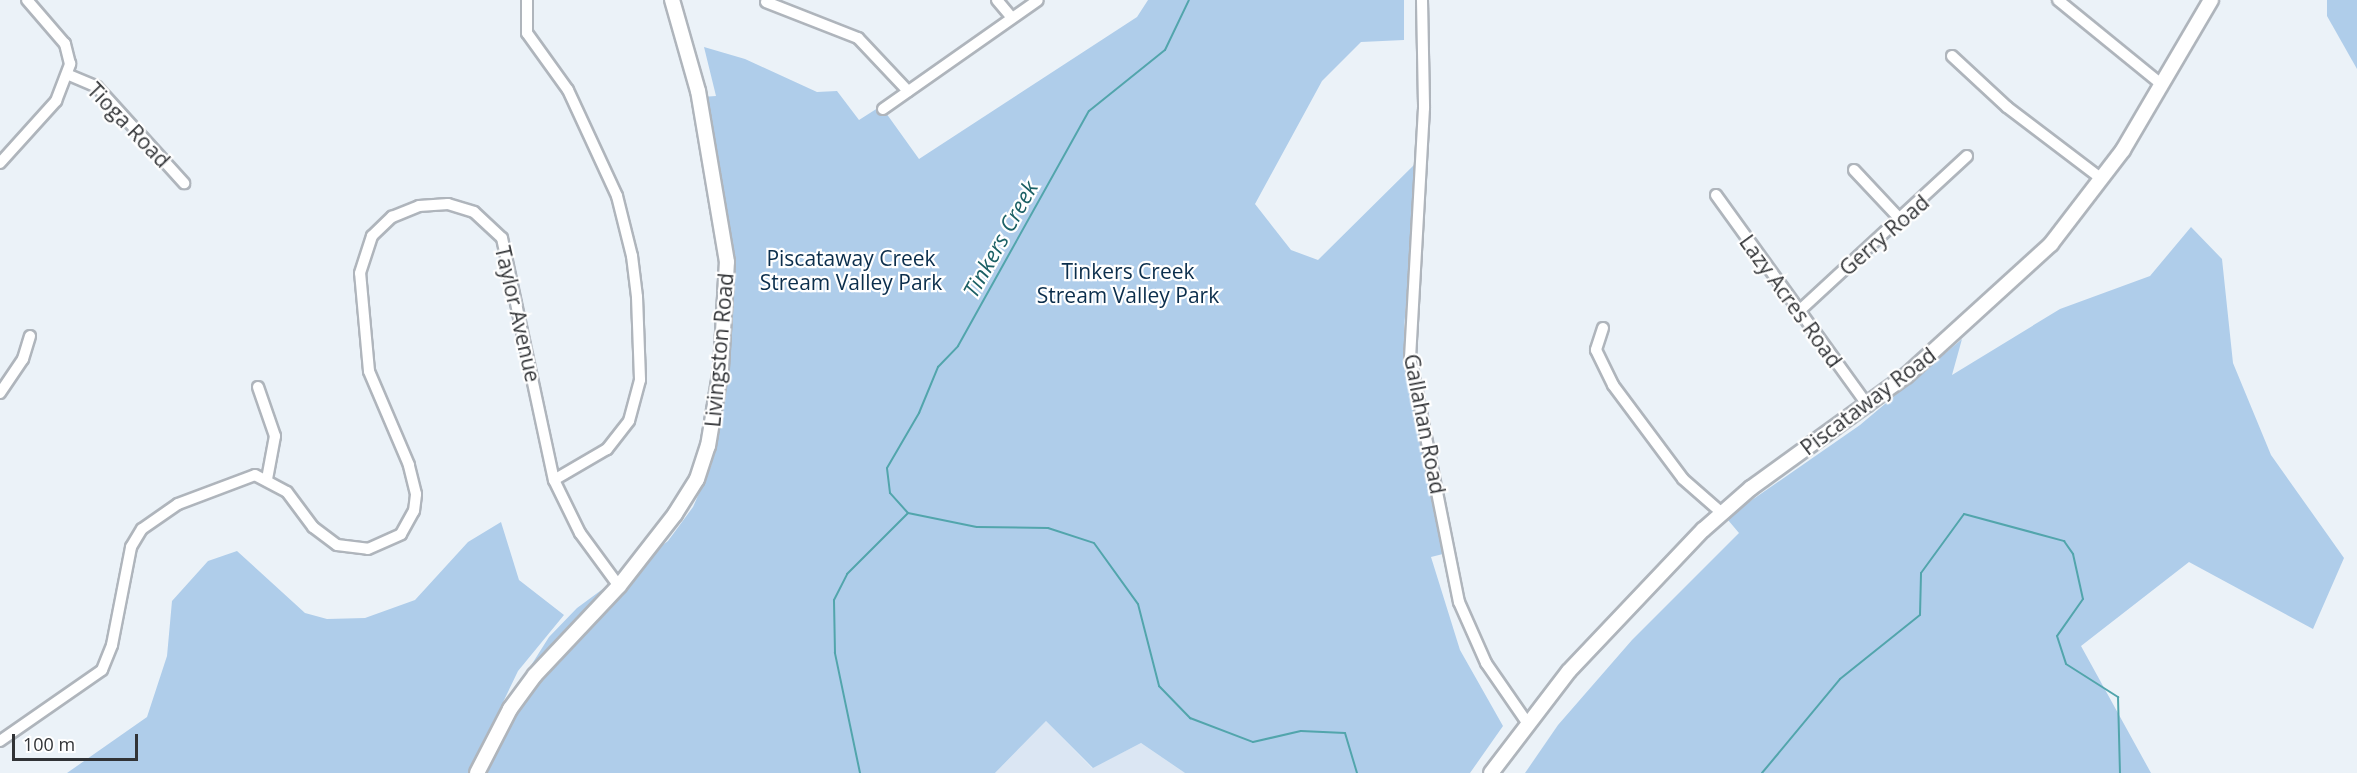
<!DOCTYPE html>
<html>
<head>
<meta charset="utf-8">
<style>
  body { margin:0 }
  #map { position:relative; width:2357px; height:773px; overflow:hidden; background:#ebf2f8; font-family:"Open Sans",sans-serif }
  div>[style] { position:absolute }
  .built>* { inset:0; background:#dbe6f3 }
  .green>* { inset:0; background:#afcdea }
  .stream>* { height:2px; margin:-1px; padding:0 1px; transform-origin:1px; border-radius:1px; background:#52a5ac }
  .roads { filter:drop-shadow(2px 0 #afb5bc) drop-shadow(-2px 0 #afb5bc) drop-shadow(0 2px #afb5bc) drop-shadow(0 -2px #afb5bc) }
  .minor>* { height:10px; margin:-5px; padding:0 5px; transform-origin:5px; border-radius:5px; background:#fff }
  .major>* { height:14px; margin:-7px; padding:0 7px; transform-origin:7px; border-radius:7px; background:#fff }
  span { translate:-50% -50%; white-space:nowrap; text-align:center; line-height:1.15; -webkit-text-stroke:4.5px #fff; paint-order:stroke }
  .street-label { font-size:21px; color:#313336 }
  .park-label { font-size:21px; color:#0b2e4c }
  .water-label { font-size:22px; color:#1b6065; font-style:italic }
  .scale { position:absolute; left:12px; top:734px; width:126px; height:27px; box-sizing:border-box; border:3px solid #313336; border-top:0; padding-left:8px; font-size:18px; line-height:21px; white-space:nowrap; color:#313336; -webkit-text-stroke:4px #fff; paint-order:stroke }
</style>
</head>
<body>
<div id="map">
  <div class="built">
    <i style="clip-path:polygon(1046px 721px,1092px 768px,1141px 743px,1185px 773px,995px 773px)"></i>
  </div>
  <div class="green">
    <i style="clip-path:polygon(1148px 0,1404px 0,1404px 40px,1361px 42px,1322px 81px,1255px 204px,1291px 250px,1318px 260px,1417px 162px,1404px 330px,1409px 384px,1443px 554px,1431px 557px,1460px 650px,1503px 726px,1470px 773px,1185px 773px,1141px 743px,1093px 768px,1046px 721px,995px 773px,478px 773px,525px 675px,549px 637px,577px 608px,668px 541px,693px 507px,711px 466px,723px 414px,728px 326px,702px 97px,716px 96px,704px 47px,745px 59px,817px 92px,837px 91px,859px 120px,881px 106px,919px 159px,1137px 17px)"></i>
    <i style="clip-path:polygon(2327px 0,2357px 0,2357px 69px,2327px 16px)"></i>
    <i style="clip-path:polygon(2191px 227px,2222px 259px,2233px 363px,2271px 455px,2344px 558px,2313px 629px,2189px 562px,2081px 646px,2151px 773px,1525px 773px,1558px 725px,1632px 640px,1739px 533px,1728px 520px,1749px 502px,1860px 425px,1962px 339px,1952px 375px,2060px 309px,2150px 276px)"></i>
    <i style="clip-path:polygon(501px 522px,519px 580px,564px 615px,518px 671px,469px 773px,67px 773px,147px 717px,167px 656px,172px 601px,208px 561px,237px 551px,305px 613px,327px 619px,365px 618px,415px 600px,468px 542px)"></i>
  </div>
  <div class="stream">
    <i style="left:908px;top:513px;width:27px;rotate:-132deg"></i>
    <i style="left:890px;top:493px;width:25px;rotate:-97deg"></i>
    <i style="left:887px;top:468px;width:64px;rotate:-59.8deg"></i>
    <i style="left:919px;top:413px;width:50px;rotate:-67.6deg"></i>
    <i style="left:938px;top:367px;width:29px;rotate:-46deg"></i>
    <i style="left:958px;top:346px;width:269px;rotate:-60.9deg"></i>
    <i style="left:1089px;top:111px;width:97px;rotate:-38.8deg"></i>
    <i style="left:1165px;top:50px;width:55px;rotate:-64.4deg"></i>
    <i style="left:908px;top:513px;width:70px;rotate:11.5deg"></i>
    <i style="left:977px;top:527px;width:71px;rotate:0.8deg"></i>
    <i style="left:1048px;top:528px;width:48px;rotate:18.1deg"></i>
    <i style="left:1094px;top:543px;width:75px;rotate:54.2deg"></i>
    <i style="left:1138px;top:604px;width:85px;rotate:75.6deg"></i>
    <i style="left:1159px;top:686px;width:45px;rotate:45.9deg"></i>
    <i style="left:1190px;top:718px;width:67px;rotate:20.9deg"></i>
    <i style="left:1253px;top:742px;width:49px;rotate:-12.9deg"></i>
    <i style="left:1301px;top:731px;width:44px;rotate:2.6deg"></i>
    <i style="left:1345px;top:733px;width:42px;rotate:73.3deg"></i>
    <i style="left:860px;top:773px;width:123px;rotate:-101.8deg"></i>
    <i style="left:835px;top:653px;width:53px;rotate:-91.1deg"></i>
    <i style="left:834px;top:600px;width:29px;rotate:-63deg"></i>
    <i style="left:847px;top:574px;width:86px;rotate:-45deg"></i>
    <i style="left:1762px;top:773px;width:122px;rotate:-50.3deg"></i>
    <i style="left:1840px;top:679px;width:102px;rotate:-38.7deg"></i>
    <i style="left:1920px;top:615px;width:42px;rotate:-88.6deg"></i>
    <i style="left:1921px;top:573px;width:73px;rotate:-53.9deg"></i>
    <i style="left:1964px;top:514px;width:104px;rotate:15.1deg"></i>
    <i style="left:2064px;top:541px;width:16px;rotate:55deg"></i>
    <i style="left:2073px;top:554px;width:46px;rotate:77.5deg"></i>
    <i style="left:2083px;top:599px;width:45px;rotate:125.1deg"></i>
    <i style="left:2057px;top:636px;width:29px;rotate:72deg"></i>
    <i style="left:2066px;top:664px;width:62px;rotate:32.4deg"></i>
    <i style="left:2118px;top:697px;width:76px;rotate:88.5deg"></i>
  </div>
  <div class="roads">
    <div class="minor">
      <i style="left:527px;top:0;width:33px;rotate:90deg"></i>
      <i style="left:527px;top:33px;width:70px;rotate:54.3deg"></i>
      <i style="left:568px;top:90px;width:117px;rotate:65.2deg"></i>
      <i style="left:617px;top:196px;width:62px;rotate:76deg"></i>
      <i style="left:632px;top:256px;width:41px;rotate:83deg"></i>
      <i style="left:637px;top:297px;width:83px;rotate:87.9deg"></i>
      <i style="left:640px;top:380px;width:42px;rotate:105deg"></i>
      <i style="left:629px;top:421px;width:36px;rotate:128deg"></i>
      <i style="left:607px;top:449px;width:61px;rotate:149.7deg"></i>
      <i style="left:997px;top:0;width:23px;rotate:50deg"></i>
      <i style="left:1422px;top:0;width:108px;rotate:88.9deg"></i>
      <i style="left:1424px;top:108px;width:249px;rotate:93.2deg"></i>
      <i style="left:1410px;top:357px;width:250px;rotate:78.7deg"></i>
      <i style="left:1459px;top:602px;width:67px;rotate:66.1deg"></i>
      <i style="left:1486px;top:663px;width:70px;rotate:55.4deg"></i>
      <i style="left:2058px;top:0;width:133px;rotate:39.2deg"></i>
      <i style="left:766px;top:2px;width:99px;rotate:21.4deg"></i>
      <i style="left:858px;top:38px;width:73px;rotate:46.7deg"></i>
      <i style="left:1952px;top:56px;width:75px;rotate:42.8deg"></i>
      <i style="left:2007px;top:107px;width:119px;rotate:37.2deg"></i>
      <i style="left:69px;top:75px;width:30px;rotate:23deg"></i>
      <i style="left:97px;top:87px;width:130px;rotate:47.8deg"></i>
      <i style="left:883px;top:109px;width:189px;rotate:-35.1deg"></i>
      <i style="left:0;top:163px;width:84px;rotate:-47.9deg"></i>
      <i style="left:56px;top:101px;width:40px;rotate:-69deg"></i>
      <i style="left:70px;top:64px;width:21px;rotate:-104deg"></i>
      <i style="left:65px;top:44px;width:58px;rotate:-130.8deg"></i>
      <i style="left:1854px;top:170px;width:67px;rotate:46.8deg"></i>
      <i style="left:1716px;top:195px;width:260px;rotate:54.2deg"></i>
      <i style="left:1798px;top:312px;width:230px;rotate:-42.7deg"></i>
      <i style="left:1603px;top:328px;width:23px;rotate:108deg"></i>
      <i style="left:1596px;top:350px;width:39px;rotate:64deg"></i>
      <i style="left:1613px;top:385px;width:117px;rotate:53.3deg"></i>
      <i style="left:1683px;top:479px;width:52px;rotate:41.1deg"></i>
      <i style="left:258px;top:387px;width:52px;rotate:70.9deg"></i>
      <i style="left:275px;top:436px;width:44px;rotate:100.5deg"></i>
      <i style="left:0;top:393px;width:41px;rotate:-55.9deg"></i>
      <i style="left:23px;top:359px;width:24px;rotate:-73deg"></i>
      <i style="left:0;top:741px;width:124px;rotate:-34.8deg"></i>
      <i style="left:102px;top:670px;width:27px;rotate:-68deg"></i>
      <i style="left:112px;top:645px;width:100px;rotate:-79deg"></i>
      <i style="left:131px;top:547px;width:21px;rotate:-59deg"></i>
      <i style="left:142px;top:529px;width:44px;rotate:-34.8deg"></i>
      <i style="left:178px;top:504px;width:82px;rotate:-20.6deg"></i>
      <i style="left:255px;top:475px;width:36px;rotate:28deg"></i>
      <i style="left:287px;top:492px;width:44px;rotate:53.4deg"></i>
      <i style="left:313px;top:527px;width:30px;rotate:37deg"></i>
      <i style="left:337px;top:545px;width:31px;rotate:7deg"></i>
      <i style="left:368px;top:549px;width:36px;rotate:-24deg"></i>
      <i style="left:401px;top:534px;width:26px;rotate:-61deg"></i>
      <i style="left:414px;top:511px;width:17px;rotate:-83deg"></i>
      <i style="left:416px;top:494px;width:30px;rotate:-104deg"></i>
      <i style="left:409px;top:465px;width:102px;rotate:-113.1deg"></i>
      <i style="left:369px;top:371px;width:98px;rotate:-95.2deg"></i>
      <i style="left:360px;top:273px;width:39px;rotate:-72deg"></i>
      <i style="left:372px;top:236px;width:28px;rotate:-44deg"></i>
      <i style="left:392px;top:217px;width:29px;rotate:-22deg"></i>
      <i style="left:419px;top:206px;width:29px;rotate:-4deg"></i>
      <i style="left:448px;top:204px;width:27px;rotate:17deg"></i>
      <i style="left:474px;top:212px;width:38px;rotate:43deg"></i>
      <i style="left:502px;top:238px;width:248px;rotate:77.9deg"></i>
      <i style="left:554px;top:480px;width:59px;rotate:63.9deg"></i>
      <i style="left:580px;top:533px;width:66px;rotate:53.7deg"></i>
    </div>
    <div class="major">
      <i style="left:477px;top:773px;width:72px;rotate:-62.7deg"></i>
      <i style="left:510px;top:709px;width:42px;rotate:-53.7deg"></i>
      <i style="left:535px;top:675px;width:122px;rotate:-46.7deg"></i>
      <i style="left:619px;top:586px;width:91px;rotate:-52.1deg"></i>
      <i style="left:675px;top:514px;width:41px;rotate:-57.8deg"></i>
      <i style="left:697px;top:479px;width:35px;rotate:-72deg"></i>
      <i style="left:708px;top:446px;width:79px;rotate:-80.5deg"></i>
      <i style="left:721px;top:368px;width:106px;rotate:-86.8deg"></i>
      <i style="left:727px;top:262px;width:173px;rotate:-99.6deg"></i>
      <i style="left:698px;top:91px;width:95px;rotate:-105.9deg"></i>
      <i style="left:1491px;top:773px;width:128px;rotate:-52.6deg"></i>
      <i style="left:1569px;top:671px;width:195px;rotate:-46.5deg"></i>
      <i style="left:1703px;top:530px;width:64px;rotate:-41.2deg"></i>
      <i style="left:1751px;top:488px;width:191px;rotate:-35.9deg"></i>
      <i style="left:1906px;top:376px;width:196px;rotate:-42.3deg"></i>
      <i style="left:2051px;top:244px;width:118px;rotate:-52.5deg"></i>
      <i style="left:2123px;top:150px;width:174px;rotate:-59.6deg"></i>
    </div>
  </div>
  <div class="street-label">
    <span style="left:129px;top:125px;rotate:46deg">Tioga Road</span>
    <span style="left:1884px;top:235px;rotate:-41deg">Gerry Road</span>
    <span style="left:1791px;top:301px;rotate:54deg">Lazy Acres Road</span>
    <span style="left:518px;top:314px;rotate:77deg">Taylor Avenue</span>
    <span style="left:719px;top:350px;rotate:-85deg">Livingston Road</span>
    <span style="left:1868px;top:401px;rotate:-37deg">Piscataway Road</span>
    <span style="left:1425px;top:424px;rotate:79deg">Gallahan Road</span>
  </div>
  <div class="park-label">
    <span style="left:851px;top:270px">Piscataway Creek<br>Stream Valley Park</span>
    <span style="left:1128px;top:283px">Tinkers Creek<br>Stream Valley Park</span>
  </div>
  <div class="water-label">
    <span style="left:1000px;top:239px;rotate:-61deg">Tinkers Creek</span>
  </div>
  <div class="scale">100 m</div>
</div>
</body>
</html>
